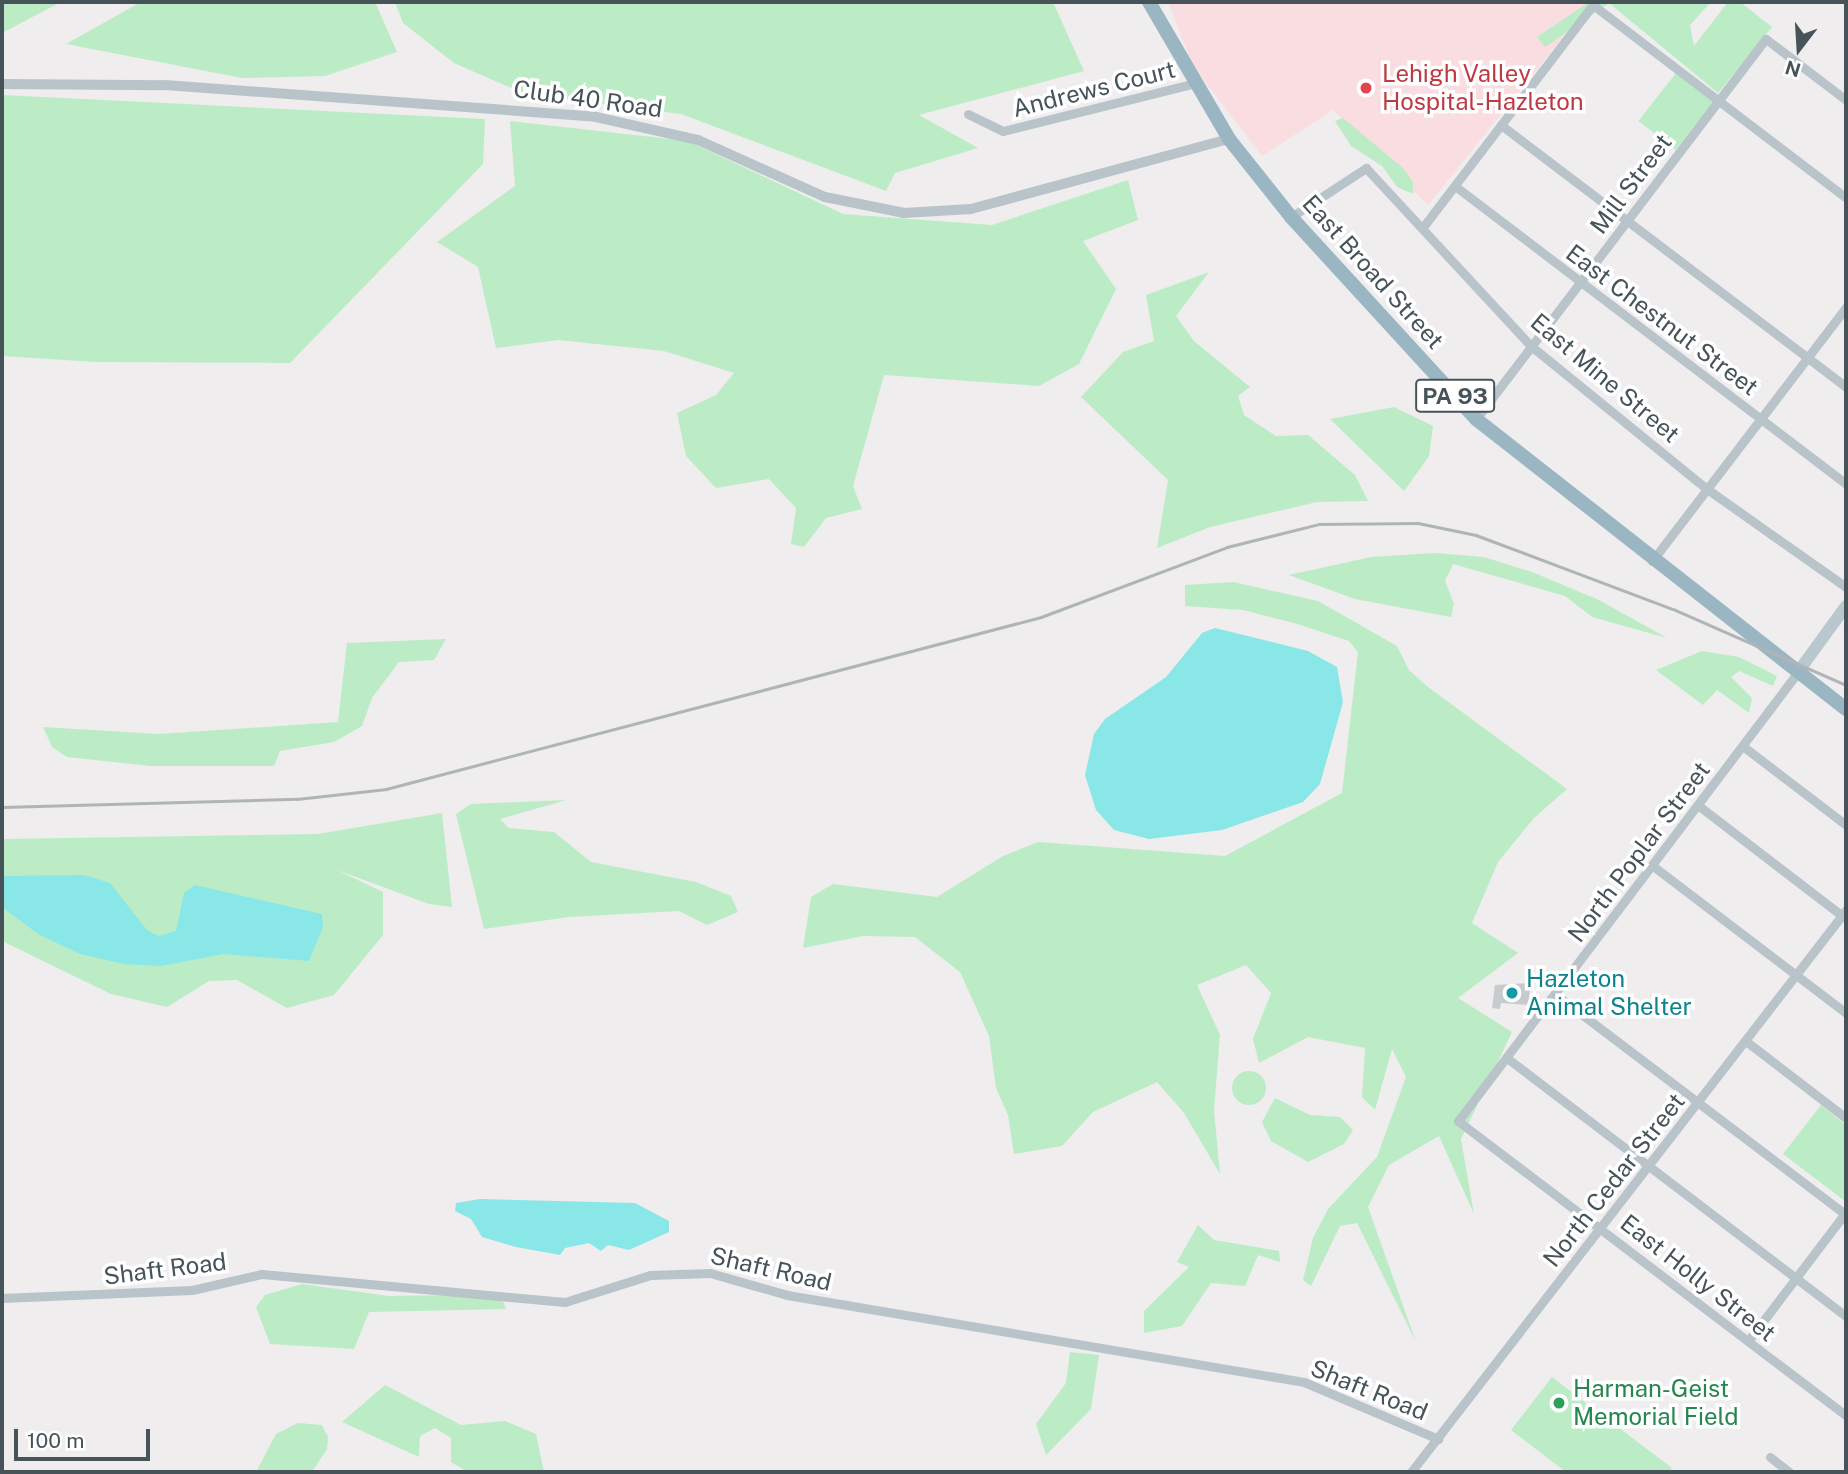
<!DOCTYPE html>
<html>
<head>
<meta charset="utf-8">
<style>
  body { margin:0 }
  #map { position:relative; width:1848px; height:1474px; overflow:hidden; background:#efeded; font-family:"Public Sans",sans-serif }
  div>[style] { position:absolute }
  .medical>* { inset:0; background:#f9dde0 }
  .green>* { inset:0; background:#bcecc5; transform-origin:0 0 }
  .round { border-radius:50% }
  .water>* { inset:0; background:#8ae7e8 }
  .building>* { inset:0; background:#c7cbce }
  .minor>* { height:9px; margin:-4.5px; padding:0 4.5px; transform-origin:4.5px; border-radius:4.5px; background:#b8c4c9 }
  .tertiary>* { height:10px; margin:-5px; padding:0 5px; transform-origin:5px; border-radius:5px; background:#b8c4c9 }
  .secondary>* { height:12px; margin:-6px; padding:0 6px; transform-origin:6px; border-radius:6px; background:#b9c7ce }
  .trunk>* { height:14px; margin:-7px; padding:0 7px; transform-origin:7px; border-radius:7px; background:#9ab6c2 }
  .rail>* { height:2.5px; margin:-1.25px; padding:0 1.25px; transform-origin:1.25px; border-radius:1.25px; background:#afb4b7 }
  .dots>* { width:19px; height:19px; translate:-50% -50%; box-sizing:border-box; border:4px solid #fff; border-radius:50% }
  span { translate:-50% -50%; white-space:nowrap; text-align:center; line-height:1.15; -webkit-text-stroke:7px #fff; paint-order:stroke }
  .shield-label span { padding:2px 5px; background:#fff; border:2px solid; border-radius:5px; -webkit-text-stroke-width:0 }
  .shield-label { font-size:23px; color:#465459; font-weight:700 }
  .health-label { font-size:24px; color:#be3a42 }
  .left { translate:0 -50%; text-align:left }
  .street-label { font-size:24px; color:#465459 }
  .culture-label { font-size:24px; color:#0d838f }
  .leisure-label { font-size:24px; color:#27864d }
  .frame { position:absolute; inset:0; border:4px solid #465459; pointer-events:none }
  .north { position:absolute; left:1764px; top:14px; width:70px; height:70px; -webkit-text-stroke:5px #fff; paint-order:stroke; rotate:197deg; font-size:19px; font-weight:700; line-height:28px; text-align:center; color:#465459 }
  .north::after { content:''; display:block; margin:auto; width:24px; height:32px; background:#465459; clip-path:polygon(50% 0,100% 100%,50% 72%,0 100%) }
  .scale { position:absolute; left:14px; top:1429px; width:136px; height:32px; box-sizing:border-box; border:4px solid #465459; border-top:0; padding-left:9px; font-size:21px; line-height:24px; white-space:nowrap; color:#465459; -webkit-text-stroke:5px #fff; paint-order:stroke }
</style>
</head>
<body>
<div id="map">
  <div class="medical">
    <i style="clip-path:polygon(1168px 2px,1591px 2px,1428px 205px,1333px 110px,1262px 156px,1193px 66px)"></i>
  </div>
  <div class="green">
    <i style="clip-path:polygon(2px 2px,61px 2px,2px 33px)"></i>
    <i style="clip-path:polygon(141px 2px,375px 2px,397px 52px,325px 76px,242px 78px,66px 44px)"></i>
    <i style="clip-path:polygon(395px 2px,1053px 2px,1084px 71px,919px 115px,978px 148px,895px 173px,886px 191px,681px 114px,525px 94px,454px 63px,403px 23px)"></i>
    <i style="clip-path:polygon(1589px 2px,1711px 2px,1690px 25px,1694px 46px,1728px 2px,1740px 2px,1772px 27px,1718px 93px,1609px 3px,1545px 47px,1537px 37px)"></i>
    <i style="left:1676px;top:73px;width:47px;height:61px;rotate:38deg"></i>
    <i style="clip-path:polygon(2px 95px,485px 119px,483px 164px,290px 363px,96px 362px,2px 356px)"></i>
    <i style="clip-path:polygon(1343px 118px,1403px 168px,1413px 182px,1413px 194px,1397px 187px,1382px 166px,1351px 146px,1335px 121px)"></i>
    <i style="clip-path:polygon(510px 121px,688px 141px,843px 214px,992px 225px,1128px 180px,1138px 220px,1083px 241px,1116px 289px,1079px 364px,1039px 386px,884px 375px,853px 486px,862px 509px,826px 518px,804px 547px,791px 544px,796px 508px,769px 479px,716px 488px,686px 456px,677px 413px,716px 395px,734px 373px,664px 351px,558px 340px,496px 348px,478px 267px,437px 242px,515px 186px)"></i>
    <i style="clip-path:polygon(1209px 272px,1176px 316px,1194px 341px,1250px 387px,1238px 396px,1244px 415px,1276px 436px,1308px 435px,1355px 475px,1368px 501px,1317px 502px,1210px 527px,1157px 548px,1168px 480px,1081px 397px,1123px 352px,1154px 341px,1146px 295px)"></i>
    <i style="clip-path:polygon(1394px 407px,1433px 426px,1429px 456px,1404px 491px,1330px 419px)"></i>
    <i style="clip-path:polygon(1435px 553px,1484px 557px,1532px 572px,1599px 600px,1667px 638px,1592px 617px,1565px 596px,1453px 564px,1445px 581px,1454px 604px,1451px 617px,1355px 599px,1289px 575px,1371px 557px)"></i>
    <i style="clip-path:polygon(1233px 582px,1318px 601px,1397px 646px,1409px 670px,1428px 687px,1567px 789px,1534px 818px,1498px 862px,1472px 923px,1518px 953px,1458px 998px,1512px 1032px,1461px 1139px,1474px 1214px,1439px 1136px,1389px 1165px,1368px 1207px,1416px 1342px,1357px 1223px,1340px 1226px,1311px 1286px,1303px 1280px,1313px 1238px,1328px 1209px,1377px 1157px,1406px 1077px,1392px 1049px,1375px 1110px,1362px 1097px,1365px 1048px,1308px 1037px,1259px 1063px,1253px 1039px,1271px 993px,1246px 965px,1197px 985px,1220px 1035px,1214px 1110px,1220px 1174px,1184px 1113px,1157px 1082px,1093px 1112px,1062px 1146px,1014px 1154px,1008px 1115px,996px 1088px,989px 1036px,960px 972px,915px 937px,863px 936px,803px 948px,811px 897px,833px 884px,937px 897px,1003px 856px,1038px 842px,1225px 856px,1342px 793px,1358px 652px,1349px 641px,1294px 623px,1243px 610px,1185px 606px,1185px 585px)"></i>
    <i style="clip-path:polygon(446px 639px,434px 660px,399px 662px,372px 698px,362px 726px,334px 742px,280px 751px,274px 766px,150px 766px,67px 757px,52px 747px,43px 727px,159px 734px,338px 722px,347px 643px)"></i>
    <i style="clip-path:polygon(1702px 651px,1739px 657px,1777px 676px,1773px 686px,1739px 671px,1731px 677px,1752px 698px,1749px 713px,1717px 690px,1703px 705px,1656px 670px)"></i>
    <i style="clip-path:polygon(566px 800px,500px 819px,509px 828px,554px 832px,591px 862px,696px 882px,731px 896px,738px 912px,707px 925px,679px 911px,569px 917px,484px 929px,456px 814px,471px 804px)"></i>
    <i style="clip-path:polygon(442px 813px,452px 907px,429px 904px,337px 870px,383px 892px,383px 935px,334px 995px,287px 1008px,237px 980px,209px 981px,167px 1007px,111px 994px,2px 941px,2px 839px,318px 834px)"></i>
    <i class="round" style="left:1232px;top:1071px;width:34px;height:34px"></i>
    <i style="clip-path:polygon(1275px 1098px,1310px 1115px,1340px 1117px,1353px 1130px,1344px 1144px,1308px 1162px,1271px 1141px,1262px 1122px)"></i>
    <i style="clip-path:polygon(1821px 1105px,1846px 1125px,1845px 1201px,1783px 1154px)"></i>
    <i style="clip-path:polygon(1198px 1225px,1214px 1240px,1279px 1251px,1280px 1262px,1258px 1255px,1245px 1286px,1211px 1283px,1182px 1326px,1144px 1333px,1144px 1311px,1189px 1267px,1177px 1262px)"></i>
    <i style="clip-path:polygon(302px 1284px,389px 1296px,465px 1295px,503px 1301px,506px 1309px,369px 1312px,354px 1349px,270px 1344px,256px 1307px,265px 1295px)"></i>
    <i style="clip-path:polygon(1070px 1352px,1099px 1355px,1091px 1409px,1046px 1455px,1036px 1424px,1066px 1383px)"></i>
    <i style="clip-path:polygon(1552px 1377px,1672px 1468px,1668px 1472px,1566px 1472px,1511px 1430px)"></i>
    <i style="clip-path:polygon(385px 1385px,461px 1425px,505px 1421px,536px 1434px,544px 1472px,468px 1472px,451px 1462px,451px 1438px,435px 1428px,420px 1436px,419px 1457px,342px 1422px)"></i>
    <i style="clip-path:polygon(298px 1423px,322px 1425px,328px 1437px,327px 1449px,312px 1472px,256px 1472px,276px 1434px)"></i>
  </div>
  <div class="water">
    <i style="clip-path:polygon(1215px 628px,1308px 651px,1337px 667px,1343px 702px,1320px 784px,1303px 802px,1222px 830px,1149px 839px,1114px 830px,1096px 810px,1085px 775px,1094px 734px,1105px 719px,1166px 677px,1202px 633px)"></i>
    <i style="clip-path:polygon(84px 875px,110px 883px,147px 930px,159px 936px,176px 931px,184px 893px,195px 885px,322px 914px,323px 927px,309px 961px,223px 954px,162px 966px,124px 964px,80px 954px,38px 934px,2px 907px,2px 876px)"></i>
    <i style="clip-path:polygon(480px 1199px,635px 1203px,669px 1221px,669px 1232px,629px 1250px,608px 1245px,601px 1251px,589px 1243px,565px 1248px,560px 1255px,516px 1247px,482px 1237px,471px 1219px,455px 1211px,456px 1203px)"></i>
  </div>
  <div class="building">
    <i style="clip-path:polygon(1530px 983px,1529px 1005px,1501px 1003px,1500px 1009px,1492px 1008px,1495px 985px)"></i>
  </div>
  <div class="minor">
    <i style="left:968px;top:114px;width:39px;rotate:26deg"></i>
    <i style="left:1003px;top:131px;width:195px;rotate:-14deg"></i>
    <i style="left:1501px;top:125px;width:433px;rotate:37.2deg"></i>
    <i style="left:1455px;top:186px;width:492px;rotate:37.3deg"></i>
    <i style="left:1291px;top:217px;width:90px;rotate:-33.2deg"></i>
    <i style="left:1366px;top:168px;width:243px;rotate:47.2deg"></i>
    <i style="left:1531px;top:346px;width:227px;rotate:39.1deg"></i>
    <i style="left:1707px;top:489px;width:170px;rotate:35.2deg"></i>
    <i style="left:1423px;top:227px;width:280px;rotate:-52.6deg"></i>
    <i style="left:1593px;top:5px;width:318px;rotate:37.3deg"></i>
    <i style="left:1476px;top:419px;width:478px;rotate:-52.7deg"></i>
    <i style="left:1766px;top:39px;width:101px;rotate:37.3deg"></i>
    <i style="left:1652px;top:561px;width:320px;rotate:-52.6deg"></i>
    <i style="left:1798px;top:672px;width:563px;rotate:127.13deg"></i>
    <i style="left:1458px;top:1121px;width:487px;rotate:37.2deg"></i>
    <i style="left:1744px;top:747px;width:128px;rotate:37.4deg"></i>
    <i style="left:1699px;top:806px;width:184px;rotate:37.5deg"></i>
    <i style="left:1653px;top:866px;width:243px;rotate:37.3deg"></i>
    <i style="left:1555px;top:994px;width:365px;rotate:37.2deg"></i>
    <i style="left:1747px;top:1042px;width:125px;rotate:37.5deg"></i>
    <i style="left:1507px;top:1058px;width:426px;rotate:37.3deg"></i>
    <i style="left:2px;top:1298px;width:190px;rotate:-2.4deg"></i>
    <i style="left:192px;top:1290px;width:72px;rotate:-12.9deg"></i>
    <i style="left:262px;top:1274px;width:304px;rotate:5.3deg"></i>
    <i style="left:565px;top:1302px;width:89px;rotate:-17.6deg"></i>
    <i style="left:650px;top:1275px;width:60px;rotate:-1.9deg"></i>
    <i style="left:710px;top:1273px;width:80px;rotate:15.9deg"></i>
    <i style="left:787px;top:1295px;width:524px;rotate:9.55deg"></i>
    <i style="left:1304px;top:1382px;width:146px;rotate:23deg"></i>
    <i style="left:1748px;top:1341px;width:162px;rotate:-52.8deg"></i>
    <i style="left:1770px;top:1457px;width:24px;rotate:38deg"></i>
    <i style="left:1411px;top:1472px;width:711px;rotate:-52.26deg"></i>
  </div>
  <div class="tertiary">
    <i style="left:2px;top:84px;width:163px;rotate:0.4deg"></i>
    <i style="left:165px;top:85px;width:432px;rotate:4.2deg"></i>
    <i style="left:596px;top:117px;width:105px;rotate:12.7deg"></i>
    <i style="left:698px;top:140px;width:139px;rotate:24.2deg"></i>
    <i style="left:825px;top:197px;width:81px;rotate:11.4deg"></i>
    <i style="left:904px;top:213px;width:67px;rotate:-3.4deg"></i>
    <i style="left:971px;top:209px;width:267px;rotate:-15.2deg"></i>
  </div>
  <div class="secondary">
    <i style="left:1798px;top:672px;width:82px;rotate:-54deg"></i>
  </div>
  <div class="trunk">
    <i style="left:1149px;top:2px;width:159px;rotate:59.7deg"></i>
    <i style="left:1229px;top:139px;width:100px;rotate:51.5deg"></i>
    <i style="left:1291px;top:217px;width:274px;rotate:47.5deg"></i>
    <i style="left:1476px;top:419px;width:470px;rotate:38.1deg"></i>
  </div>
  <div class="rail">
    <i style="left:2px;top:807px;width:295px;rotate:-1.6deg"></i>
    <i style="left:297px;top:799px;width:90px;rotate:-6.4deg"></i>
    <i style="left:386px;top:789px;width:677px;rotate:-14.71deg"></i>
    <i style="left:1041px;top:617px;width:199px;rotate:-20.6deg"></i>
    <i style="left:1227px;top:547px;width:95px;rotate:-14deg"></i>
    <i style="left:1319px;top:524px;width:99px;rotate:-0.6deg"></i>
    <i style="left:1418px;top:523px;width:59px;rotate:11.7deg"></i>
    <i style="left:1476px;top:535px;width:210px;rotate:20.6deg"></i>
    <i style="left:1673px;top:609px;width:189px;rotate:23.7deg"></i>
  </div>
  <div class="dots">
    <i style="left:1366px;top:88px;background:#e0444e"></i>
    <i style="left:1512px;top:993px;background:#0f9aa8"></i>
    <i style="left:1559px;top:1403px;background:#2e9e5b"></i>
  </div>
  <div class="shield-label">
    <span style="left:1455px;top:396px">PA 93</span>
  </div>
  <div class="health-label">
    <span class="left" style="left:1382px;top:88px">Lehigh Valley<br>Hospital-Hazleton</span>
  </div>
  <div class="street-label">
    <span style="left:1094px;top:89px;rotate:-14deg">Andrews Court</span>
    <span style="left:588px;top:99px;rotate:8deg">Club 40 Road</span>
    <span style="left:1631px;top:184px;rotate:-53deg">Mill Street</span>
    <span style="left:1373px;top:272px;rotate:48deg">East Broad Street</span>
    <span style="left:1662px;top:320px;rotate:37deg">East Chestnut Street</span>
    <span style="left:1605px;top:378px;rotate:40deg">East Mine Street</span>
    <span style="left:1639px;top:852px;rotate:-53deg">North Poplar Street</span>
    <span style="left:1614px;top:1180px;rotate:-52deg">North Cedar Street</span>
    <span style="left:165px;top:1269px;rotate:-7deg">Shaft Road</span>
    <span style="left:771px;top:1269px;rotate:13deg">Shaft Road</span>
    <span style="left:1698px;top:1278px;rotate:38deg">East Holly Street</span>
    <span style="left:1369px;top:1390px;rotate:22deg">Shaft Road</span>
  </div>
  <div class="culture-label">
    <span class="left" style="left:1526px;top:993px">Hazleton<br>Animal Shelter</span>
  </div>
  <div class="leisure-label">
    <span class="left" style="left:1573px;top:1403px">Harman-Geist<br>Memorial Field</span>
  </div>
  <div class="frame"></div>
  <div class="north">N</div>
  <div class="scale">100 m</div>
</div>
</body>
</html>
